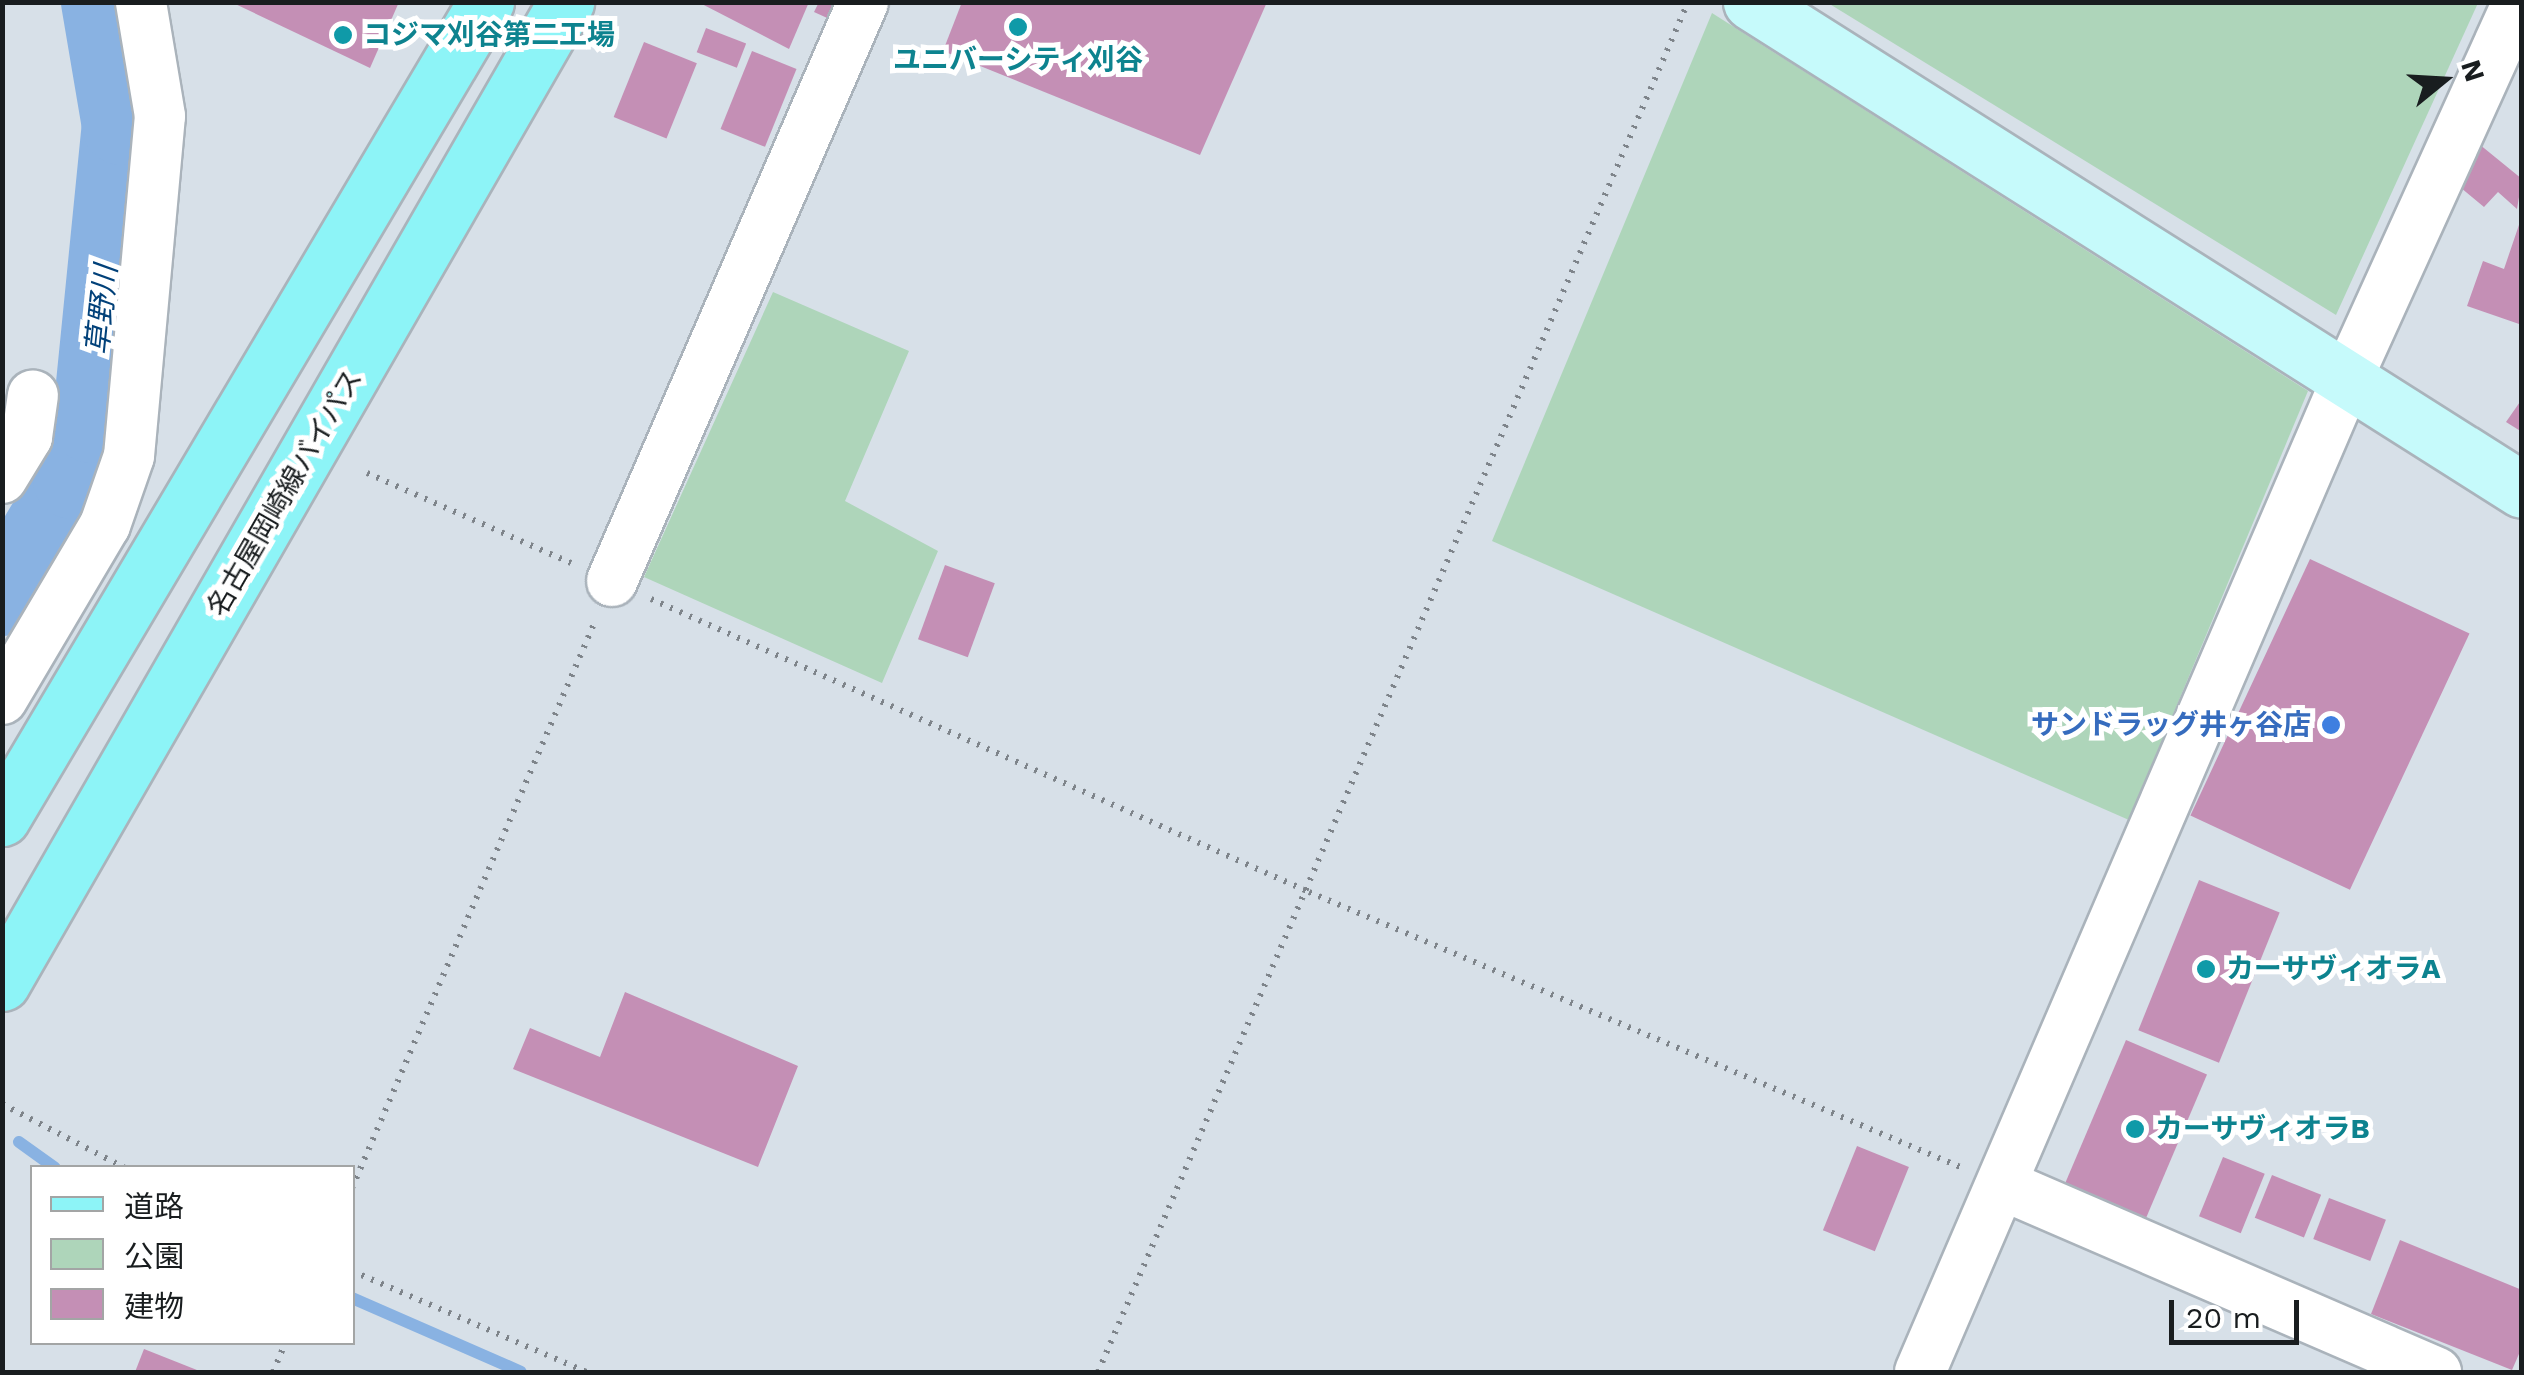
<!DOCTYPE html>
<html>
<head>
<meta charset="utf-8">
<style>
  body { margin:0 }
  #map { position:relative; width:2524px; height:1375px; overflow:hidden; background:#d7e0e8; font-family:"Work Sans","Noto Sans JP",sans-serif }
  div>[style] { position:absolute }
  .green>* { inset:0; background:#aed5ba }
  .stream>* { height:12px; margin:-6px; padding:0 6px; transform-origin:6px; border-radius:6px; background:#89b2e2 }
  .river>* { height:78px; margin:-39px; padding:0 39px; transform-origin:39px; border-radius:39px; background:#89b2e2 }
  .building>* { inset:0; background:#c48fb5; transform-origin:0 0 }
  .path>* { height:6px; margin-top:-3px; transform-origin:0; background:repeating-linear-gradient(90deg,#7e848a 0 2.5px,transparent 0 10.5px) }
  .roads { filter:drop-shadow(2px 0 #aab3bb) drop-shadow(-2px 0 #aab3bb) drop-shadow(0 2px #aab3bb) drop-shadow(0 -2px #aab3bb) }
  .street>* { height:50px; margin:-25px; padding:0 25px; transform-origin:25px; border-radius:25px; background:#fff }
  .secondary>* { height:55px; margin:-27.5px; padding:0 27.5px; transform-origin:27.5px; border-radius:27.5px; background:#c6fafb }
  .primary>* { height:55px; margin:-27.5px; padding:0 27.5px; transform-origin:27.5px; border-radius:27.5px; background:#8df4f7 }
  .dots>* { width:28px; height:28px; translate:-50% -50%; box-sizing:border-box; border:5px solid #fff; border-radius:50% }
  span { translate:-50% -50%; white-space:nowrap; text-align:center; line-height:1.15; -webkit-text-stroke:10px #fff; paint-order:stroke }
  .culture-label { font-size:28px; color:#0d838f; font-weight:700 }
  .left { translate:0 -50%; text-align:left }
  .street-label { font-size:28px; color:#191d1f }
  .shop-label { font-size:28px; color:#366cbe; font-weight:700 }
  .right { translate:-100% -50%; text-align:right }
  .water-label { font-size:30px; color:#024179; font-style:italic }
  .frame { position:absolute; inset:0; border:5px solid #191d1f; pointer-events:none }
  .legend { position:absolute; left:30px; top:1165px; width:325px; height:180px; box-sizing:border-box; background:#fff; border:2px solid #a3a5a5; margin:0; padding:12px 18px; list-style:none; font-size:30px; color:#191d1f }
  .legend li { display:flex; align-items:center; gap:20px; height:50px }
  .legend b { width:50px; border:2px solid #a3a5a5 }
  .north { position:absolute; left:2394px; top:30px; width:100px; height:100px; -webkit-text-stroke:8px #fff; paint-order:stroke; rotate:72deg; font-size:28px; font-weight:700; line-height:40px; text-align:center; color:#191d1f }
  .north::after { content:''; display:block; margin:auto; width:35px; height:45px; background:#191d1f; clip-path:polygon(50% 0,100% 100%,50% 72%,0 100%) }
  .scale { position:absolute; left:2169px; top:1300px; width:130px; height:45px; box-sizing:border-box; border:5px solid #191d1f; border-top:0; padding-left:12px; font-size:30px; line-height:35px; white-space:nowrap; color:#191d1f; -webkit-text-stroke:8px #fff; paint-order:stroke }
</style>
</head>
<body>
<div id="map">
  <div class="green">
    <i style="clip-path:polygon(1828px 3px,2477px 2px,2478px 3px,2336px 315px)"></i>
    <i style="clip-path:polygon(1712px 13px,2308px 391px,2129px 820px,1492px 541px)"></i>
    <i style="clip-path:polygon(773px 292px,909px 351px,845px 501px,938px 551px,882px 683px,644px 577px)"></i>
  </div>
  <div class="stream">
    <i style="left:19px;top:1142px;width:44px;rotate:35.8deg"></i>
    <i style="left:352px;top:1298px;width:184px;rotate:23.6deg"></i>
  </div>
  <div class="river">
    <i style="left:2px;top:597px;width:136px;rotate:-59.1deg"></i>
    <i style="left:72px;top:480px;width:59px;rotate:-71.3deg"></i>
    <i style="left:91px;top:424px;width:300px;rotate:-84.3deg"></i>
    <i style="left:121px;top:126px;width:126px;rotate:-99.6deg"></i>
  </div>
  <div class="building">
    <i style="clip-path:polygon(231px 2px,399px 2px,370px 68px)"></i>
    <i style="clip-path:polygon(698px 2px,809px 2px,789px 49px)"></i>
    <i style="clip-path:polygon(819px 2px,843px 2px,847px 27px,814px 12px)"></i>
    <i style="clip-path:polygon(962px 2px,1267px 2px,1200px 155px,943px 51px)"></i>
    <i style="left:706px;top:28px;width:43px;height:26px;rotate:21deg"></i>
    <i style="left:644px;top:42px;width:57px;height:81px;rotate:22deg"></i>
    <i style="left:752px;top:51px;width:48px;height:84px;rotate:22deg"></i>
    <i style="clip-path:polygon(2479px 144px,2522px 179px,2517px 209px,2498px 192px,2484px 207px,2449px 178px)"></i>
    <i style="clip-path:polygon(2521px 219px,2522px 219px,2522px 325px,2467px 306px,2483px 261px,2504px 269px)"></i>
    <i style="clip-path:polygon(2522px 399px,2522px 432px,2506px 422px)"></i>
    <i style="left:2310px;top:559px;width:176px;height:283px;rotate:25deg"></i>
    <i style="left:945px;top:565px;width:53px;height:79px;rotate:20deg"></i>
    <i style="left:2199px;top:880px;width:87px;height:162px;rotate:22deg"></i>
    <i style="clip-path:polygon(625px 992px,798px 1066px,758px 1167px,513px 1069px,530px 1028px,600px 1057px)"></i>
    <i style="left:2126px;top:1040px;width:88px;height:156px;rotate:23deg"></i>
    <i style="left:1857px;top:1146px;width:56px;height:91px;rotate:22deg"></i>
    <i style="left:2223px;top:1157px;width:45px;height:64px;rotate:22deg"></i>
    <i style="left:2272px;top:1175px;width:53px;height:46px;rotate:22deg"></i>
    <i style="left:2329px;top:1198px;width:61px;height:44px;rotate:21deg"></i>
    <i style="clip-path:polygon(2400px 1240px,2522px 1290px,2522px 1347px,2512px 1370px,2371px 1314px)"></i>
    <i style="clip-path:polygon(144px 1349px,202px 1372px,135px 1372px)"></i>
  </div>
  <div class="path">
    <i style="left:367px;top:473px;width:223px;rotate:23.8deg"></i>
    <i style="left:651px;top:599px;width:720px;rotate:24deg"></i>
    <i style="left:1309px;top:892px;width:707px;rotate:22.9deg"></i>
    <i style="left:2px;top:1104px;width:139px;rotate:27.5deg"></i>
    <i style="left:352px;top:1188px;width:619px;rotate:-66.79deg"></i>
    <i style="left:352px;top:1271px;width:256px;rotate:23.3deg"></i>
    <i style="left:273px;top:1372px;width:33px;rotate:-67deg"></i>
    <i style="left:1098px;top:1372px;width:1492px;rotate:-66.7deg"></i>
  </div>
  <div class="roads">
    <div class="street">
      <i style="left:2px;top:478px;width:48px;rotate:-58.6deg"></i>
      <i style="left:27px;top:437px;width:42px;rotate:-81.9deg"></i>
      <i style="left:612px;top:581px;width:631px;rotate:-66.56deg"></i>
      <i style="left:2px;top:699px;width:202px;rotate:-59.4deg"></i>
      <i style="left:105px;top:525px;width:73px;rotate:-70.8deg"></i>
      <i style="left:129px;top:456px;width:341px;rotate:-84.8deg"></i>
      <i style="left:160px;top:116px;width:116px;rotate:-99.5deg"></i>
      <i style="left:2003px;top:1185px;width:472px;rotate:23.4deg"></i>
      <i style="left:1920px;top:1372px;width:1081px;rotate:-66.73deg"></i>
      <i style="left:2347px;top:379px;width:414px;rotate:-65.6deg"></i>
    </div>
    <div class="secondary">
      <i style="left:1751px;top:2px;width:912px;rotate:32.33deg"></i>
    </div>
    <div class="primary">
      <i style="left:2px;top:818px;width:949px;rotate:-59.33deg"></i>
      <i style="left:2px;top:983px;width:1132px;rotate:-60.1deg"></i>
    </div>
  </div>
  <div class="dots">
    <i style="left:1018px;top:27px;background:#0f9aa8"></i>
    <i style="left:343px;top:35px;background:#0f9aa8"></i>
    <i style="left:2331px;top:725px;background:#3f7fe0"></i>
    <i style="left:2206px;top:969px;background:#0f9aa8"></i>
    <i style="left:2135px;top:1129px;background:#0f9aa8"></i>
  </div>
  <div class="culture-label">
    <span class="left" style="left:363px;top:35px">コジマ刈谷第二工場</span>
    <span style="left:1018px;top:60px">ユニバーシティ刈谷</span>
    <span class="left" style="left:2226px;top:969px">カーサヴィオラA</span>
    <span class="left" style="left:2155px;top:1129px">カーサヴィオラB</span>
  </div>
  <div class="street-label">
    <span style="left:285px;top:493px;rotate:-60deg">名古屋岡崎線バイパス</span>
  </div>
  <div class="shop-label">
    <span class="right" style="left:2311px;top:725px">サンドラッグ井ヶ谷店</span>
  </div>
  <div class="water-label">
    <span style="left:102px;top:310px;rotate:-84deg">草野川</span>
  </div>
  <div class="frame"></div>
  <ul class="legend">
  <li><b style="height:12px;background:#8df4f7"></b>道路</li>
  <li><b style="height:28px;background:#aed5ba"></b>公園</li>
  <li><b style="height:28px;background:#c48fb5"></b>建物</li>
  </ul>
  <div class="north">N</div>
  <div class="scale">20 m</div>
</div>
</body>
</html>
